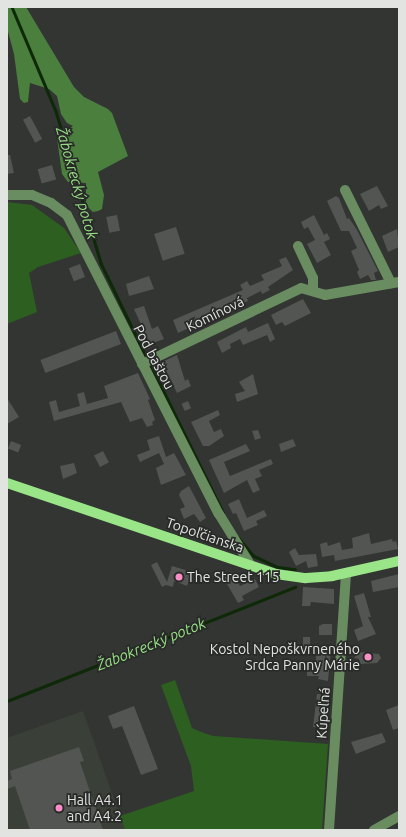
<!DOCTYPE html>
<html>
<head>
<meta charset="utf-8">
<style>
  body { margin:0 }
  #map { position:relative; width:406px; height:837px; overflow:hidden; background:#323532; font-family:Ubuntu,sans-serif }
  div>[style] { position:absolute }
  .built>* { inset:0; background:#3a4038 }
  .green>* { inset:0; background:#2d6020 }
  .forest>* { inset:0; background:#4a7f3e }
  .stream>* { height:2.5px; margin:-1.25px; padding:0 1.25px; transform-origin:1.25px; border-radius:1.25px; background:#0e2907 }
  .building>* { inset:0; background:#525552; transform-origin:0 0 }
  .minor>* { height:10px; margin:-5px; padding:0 5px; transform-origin:5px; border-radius:5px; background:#698d60 }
  .major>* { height:10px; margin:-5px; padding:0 5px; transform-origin:5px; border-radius:5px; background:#9ae588 }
  .dots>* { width:11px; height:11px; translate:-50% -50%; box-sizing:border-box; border:2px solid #292b28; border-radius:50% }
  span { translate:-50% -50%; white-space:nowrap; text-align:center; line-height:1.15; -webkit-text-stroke:3.5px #292b28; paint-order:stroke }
  .street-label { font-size:14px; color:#e2e4e2 }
  .poi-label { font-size:14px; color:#e2e4e2 }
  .left { translate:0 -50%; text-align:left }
  .right { translate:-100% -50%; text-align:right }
  .water-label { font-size:15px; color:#97df85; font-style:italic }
  .frame { position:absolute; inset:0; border:8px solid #e2e4e2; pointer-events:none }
</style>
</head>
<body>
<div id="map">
  <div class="built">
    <i style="clip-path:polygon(83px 711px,125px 830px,7px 830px,7px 738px)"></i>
  </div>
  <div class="green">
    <i style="clip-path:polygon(7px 202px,32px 205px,64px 228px,81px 253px,38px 267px,29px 273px,37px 312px,7px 324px)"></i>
    <i style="clip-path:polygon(175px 680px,192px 728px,201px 732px,213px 736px,328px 744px,322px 830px,125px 830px,120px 816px,194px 791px,191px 766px,161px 685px)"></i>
  </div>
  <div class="forest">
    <i style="clip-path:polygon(7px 7px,26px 7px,74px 87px,84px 97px,108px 109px,112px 113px,128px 156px,98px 172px,104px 195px,102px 209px,98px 211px,93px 212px,86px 205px,86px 183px,68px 182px,62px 174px,57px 138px,73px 126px,67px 123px,61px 114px,57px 96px,49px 89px,30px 83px,28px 102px,24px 103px,20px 99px,14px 54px,7px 28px)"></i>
  </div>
  <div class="stream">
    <i style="left:12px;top:7px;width:113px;rotate:67.1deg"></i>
    <i style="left:56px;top:111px;width:159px;rotate:73.5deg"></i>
    <i style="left:101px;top:263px;width:106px;rotate:64.2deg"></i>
    <i style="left:151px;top:365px;width:164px;rotate:63.9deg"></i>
    <i style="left:238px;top:537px;width:25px;rotate:50deg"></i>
    <i style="left:254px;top:556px;width:26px;rotate:25deg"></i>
    <i style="left:278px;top:567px;width:17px;rotate:7deg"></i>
    <i style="left:7px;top:701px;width:310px;rotate:-21.6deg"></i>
  </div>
  <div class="building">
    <i style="left:30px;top:116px;width:26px;height:8px;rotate:62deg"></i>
    <i style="clip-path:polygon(7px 155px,10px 155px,14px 173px,7px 174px)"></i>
    <i style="left:52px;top:165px;width:15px;height:15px;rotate:74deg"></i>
    <i style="clip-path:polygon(377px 186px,388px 206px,381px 209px,379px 205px,369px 211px,360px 194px)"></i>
    <i style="clip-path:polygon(336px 196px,339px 198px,347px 219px,349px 218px,357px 230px,378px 271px,374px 273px,376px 280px,371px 280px,368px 275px,360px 279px,357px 272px,359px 270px,351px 251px,357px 248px,349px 231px,341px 231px,327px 201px)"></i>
    <i style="left:117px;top:215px;width:16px;height:11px;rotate:79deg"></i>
    <i style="clip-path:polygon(314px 215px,324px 235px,327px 233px,330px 239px,324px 242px,331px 255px,317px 263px,307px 244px,315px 240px,308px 227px,304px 229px,301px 222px)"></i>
    <i style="left:176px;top:227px;width:28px;height:23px;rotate:72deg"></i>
    <i style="clip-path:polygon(397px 229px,399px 247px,388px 252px,382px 236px)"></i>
    <i style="clip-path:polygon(286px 257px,293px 270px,268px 287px,270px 290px,262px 294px,261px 291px,247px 298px,248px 301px,178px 333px,173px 320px,243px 290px,240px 285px,247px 281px,250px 286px,264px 280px,261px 275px,282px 266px,279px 260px)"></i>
    <i style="left:80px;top:264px;width:14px;height:12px;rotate:69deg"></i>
    <i style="clip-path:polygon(149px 276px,154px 289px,129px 296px,126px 284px)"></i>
    <i style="clip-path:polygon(303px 299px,311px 313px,285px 326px,282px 322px,276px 325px,271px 315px)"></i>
    <i style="clip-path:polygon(144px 306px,152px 329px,158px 326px,164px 339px,150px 344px,134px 309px)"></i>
    <i style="clip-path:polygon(268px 323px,275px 339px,270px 342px,267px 335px,243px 345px,240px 339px,230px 344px,231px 348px,222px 353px,217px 342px,246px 327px,248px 332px)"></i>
    <i style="left:116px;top:331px;width:14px;height:81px;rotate:69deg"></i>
    <i style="clip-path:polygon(177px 355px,185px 381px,188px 379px,191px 386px,177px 393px,162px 362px)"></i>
    <i style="clip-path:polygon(138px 373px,150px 399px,148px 400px,155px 420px,152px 422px,153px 425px,147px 427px,142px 418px,130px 422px,121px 402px,54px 421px,49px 402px,56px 400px,59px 412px,80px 406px,77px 394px,84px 392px,87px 404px,108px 398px,104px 386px)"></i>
    <i style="clip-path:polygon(253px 374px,258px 394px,237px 402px,235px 394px,245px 391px,239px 382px)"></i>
    <i style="clip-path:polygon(7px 398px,19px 417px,7px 424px)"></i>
    <i style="left:188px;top:401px;width:8px;height:7px;rotate:67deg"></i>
    <i style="clip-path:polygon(218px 410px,220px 415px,209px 421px,214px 432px,221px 429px,224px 436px,209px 446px,203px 446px,191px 422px)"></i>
    <i style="clip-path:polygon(258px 430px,261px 438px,255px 440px,252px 431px)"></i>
    <i style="clip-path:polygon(159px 436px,166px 457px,174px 453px,186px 475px,161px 485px,156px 468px,164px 464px,159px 453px,140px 462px,137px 455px,150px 450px,147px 440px)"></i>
    <i style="clip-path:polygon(293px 439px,296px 446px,281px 452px,279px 444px)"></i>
    <i style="left:11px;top:441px;width:11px;height:8px;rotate:22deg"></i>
    <i style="clip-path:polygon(246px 444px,250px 451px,224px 462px,230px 476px,271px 459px,273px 464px,259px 470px,262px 476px,255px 479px,260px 490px,253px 493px,247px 480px,224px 493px,209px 460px)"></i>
    <i style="left:103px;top:451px;width:13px;height:10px;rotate:63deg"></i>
    <i style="clip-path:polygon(74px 463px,77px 473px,63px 479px,60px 466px)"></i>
    <i style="clip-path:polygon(189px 486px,206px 518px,200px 522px,194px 514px,184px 519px,180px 509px,185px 507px,179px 495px,181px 491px)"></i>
    <i style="clip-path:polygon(239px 499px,247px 518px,264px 510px,267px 516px,256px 521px,258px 525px,244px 531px,236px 513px,233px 514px,228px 504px)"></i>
    <i style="clip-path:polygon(369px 533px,371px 544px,392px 539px,393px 542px,396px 541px,398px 549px,335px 561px,334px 555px,322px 557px,320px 544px,327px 542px,328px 546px,340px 542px,342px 550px,353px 548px,352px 538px)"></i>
    <i style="clip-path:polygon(295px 548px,299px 555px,316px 554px,318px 566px,308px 568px,306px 561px,296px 566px,289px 552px)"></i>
    <i style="clip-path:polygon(157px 562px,167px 582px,172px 566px,192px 572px,187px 586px,174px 581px,173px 587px,166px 585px,162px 587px,151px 565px)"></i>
    <i style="clip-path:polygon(232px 572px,240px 586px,255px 579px,259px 587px,242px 596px,244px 600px,238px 603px,223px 577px)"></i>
    <i style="clip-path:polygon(399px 574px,399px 587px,373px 592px,371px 581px)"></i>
    <i style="clip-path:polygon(303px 587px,334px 589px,334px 604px,311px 602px,310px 606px,302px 606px)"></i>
    <i style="clip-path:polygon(364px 593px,371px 617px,368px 617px,376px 634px,358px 641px,354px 630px,363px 626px,354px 596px)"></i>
    <i style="clip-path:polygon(323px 624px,332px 624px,332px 635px,319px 635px,319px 626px)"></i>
    <i style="left:303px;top:637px;width:7px;height:14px"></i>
    <i style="clip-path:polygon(316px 647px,331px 648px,328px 681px,318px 679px,319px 676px,307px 676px,307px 669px,316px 670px)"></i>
    <i style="clip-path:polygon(359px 652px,379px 654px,381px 658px,377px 663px,360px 664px,359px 659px,354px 658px)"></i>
    <i style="clip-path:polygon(317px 694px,328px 695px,326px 706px,322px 706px,321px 717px,326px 718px,325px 728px,313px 727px)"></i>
    <i style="clip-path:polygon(399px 705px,399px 728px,393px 730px,386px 710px)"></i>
    <i style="clip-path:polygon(134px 706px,158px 769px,141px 775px,122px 726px,113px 729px,108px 716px)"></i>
    <i style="clip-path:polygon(382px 733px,386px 742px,356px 754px,351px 742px)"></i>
    <i style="clip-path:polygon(79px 747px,84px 761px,80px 762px,103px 830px,30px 830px,15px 786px,7px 789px,7px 781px,12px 779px,10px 771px)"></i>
  </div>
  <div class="minor">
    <i style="left:345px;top:190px;width:104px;rotate:63.7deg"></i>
    <i style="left:7px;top:195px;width:25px"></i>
    <i style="left:32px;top:195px;width:21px;rotate:23deg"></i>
    <i style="left:51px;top:203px;width:20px;rotate:37deg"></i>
    <i style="left:67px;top:215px;width:335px;rotate:63.1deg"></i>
    <i style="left:219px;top:514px;width:61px;rotate:58.4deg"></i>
    <i style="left:298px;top:246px;width:35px;rotate:65deg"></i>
    <i style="left:313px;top:278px;width:12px;rotate:90deg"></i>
    <i style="left:142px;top:364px;width:176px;rotate:-25.5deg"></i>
    <i style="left:301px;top:288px;width:25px;rotate:16deg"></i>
    <i style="left:325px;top:295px;width:75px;rotate:-10deg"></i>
    <i style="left:329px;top:830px;width:257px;rotate:-86.2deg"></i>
    <i style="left:374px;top:830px;width:29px;rotate:-29deg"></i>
  </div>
  <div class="major">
    <i style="left:7px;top:483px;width:284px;rotate:18.7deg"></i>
    <i style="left:276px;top:574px;width:30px;rotate:8deg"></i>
    <i style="left:306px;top:578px;width:26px;rotate:-4deg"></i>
    <i style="left:332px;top:576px;width:69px;rotate:-12.6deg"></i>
  </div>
  <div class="dots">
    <i style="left:179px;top:577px;background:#fb8fc5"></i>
    <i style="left:368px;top:657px;background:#fb8fc5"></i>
    <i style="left:59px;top:808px;background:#fb8fc5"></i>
  </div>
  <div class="street-label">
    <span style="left:215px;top:314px;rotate:-26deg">Komínová</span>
    <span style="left:154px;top:357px;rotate:62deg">Pod baštou</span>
    <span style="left:205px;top:535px;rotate:19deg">Topoľčianska</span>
    <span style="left:323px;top:713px;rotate:-86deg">Kúpeľná</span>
  </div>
  <div class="poi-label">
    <span class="left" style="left:187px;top:577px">The Street 115</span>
    <span class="right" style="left:360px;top:657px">Kostol Nepoškvrneného<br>Srdca Panny Márie</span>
    <span class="left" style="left:67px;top:808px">Hall A4.1<br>and A4.2</span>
  </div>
  <div class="water-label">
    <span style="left:77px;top:183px;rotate:74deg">Žabokrecký potok</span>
    <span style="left:151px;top:644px;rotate:-22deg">Žabokrecký potok</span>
  </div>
  <div class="frame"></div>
</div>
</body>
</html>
